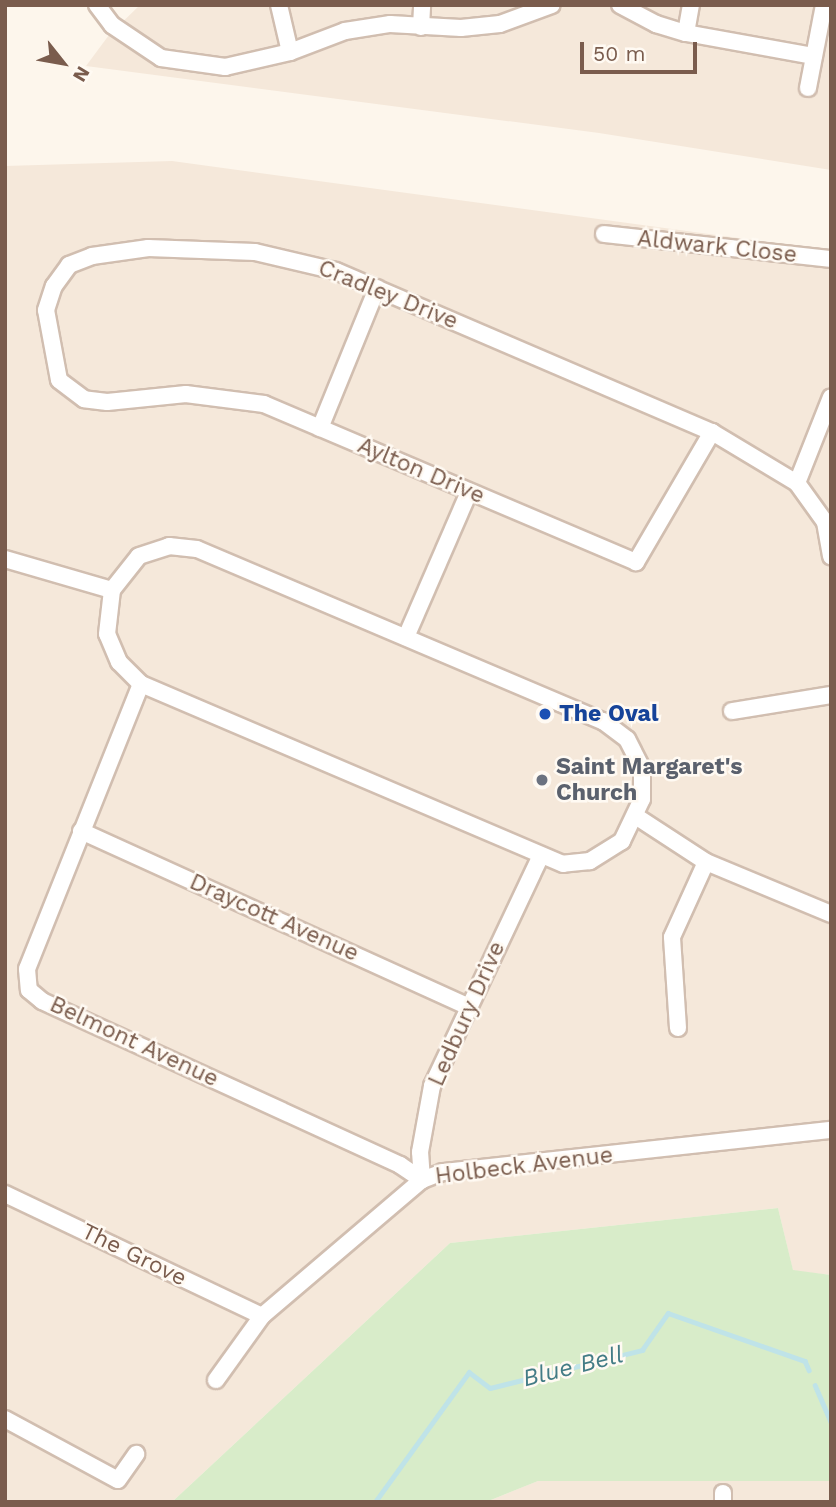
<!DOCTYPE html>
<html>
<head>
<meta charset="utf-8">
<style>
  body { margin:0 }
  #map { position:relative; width:836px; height:1507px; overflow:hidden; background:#fdf6ec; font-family:"Work Sans",sans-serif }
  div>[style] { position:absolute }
  .residential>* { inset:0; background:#f5e8da }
  .green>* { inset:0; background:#d8ecc9 }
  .stream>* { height:4.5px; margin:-2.25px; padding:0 2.25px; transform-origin:2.25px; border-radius:2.25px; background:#bfe3e8 }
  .roads { filter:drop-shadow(2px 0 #d1beb0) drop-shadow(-2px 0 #d1beb0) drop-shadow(0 2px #d1beb0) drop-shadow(0 -2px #d1beb0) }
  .minor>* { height:16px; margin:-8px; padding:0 8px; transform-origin:8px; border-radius:8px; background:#fff }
  .dots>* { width:19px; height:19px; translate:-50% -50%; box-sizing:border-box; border:4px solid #fffaf3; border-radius:50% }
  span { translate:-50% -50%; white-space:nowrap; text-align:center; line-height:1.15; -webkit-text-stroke:5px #fffaf3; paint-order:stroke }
  .street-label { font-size:23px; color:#7a5c4d }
  .transit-label { font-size:23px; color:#164399; font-weight:700 }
  .left { translate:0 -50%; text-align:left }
  .worship-label { font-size:23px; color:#5b616d; font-weight:700 }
  .water-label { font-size:24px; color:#437c86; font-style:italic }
  .frame { position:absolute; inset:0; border:7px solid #7a5c4d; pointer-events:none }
  .north { position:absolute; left:28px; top:28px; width:70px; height:70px; -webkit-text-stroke:5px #fffaf3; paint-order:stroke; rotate:121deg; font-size:19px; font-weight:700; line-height:28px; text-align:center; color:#7a5c4d }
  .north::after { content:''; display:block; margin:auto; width:24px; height:32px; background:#7a5c4d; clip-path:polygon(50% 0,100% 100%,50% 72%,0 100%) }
  .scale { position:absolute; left:580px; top:42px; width:117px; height:32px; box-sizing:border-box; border:4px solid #7a5c4d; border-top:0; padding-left:9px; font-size:21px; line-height:24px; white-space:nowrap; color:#7a5c4d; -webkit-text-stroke:5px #fffaf3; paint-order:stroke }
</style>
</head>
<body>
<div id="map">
  <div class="residential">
    <i style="clip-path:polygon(140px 5px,831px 5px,831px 170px,599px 133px,86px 66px,109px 35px)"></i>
    <i style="clip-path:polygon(172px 161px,805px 247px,831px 254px,831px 1275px,793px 1271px,778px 1208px,450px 1243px,172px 1502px,5px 1502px,5px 166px)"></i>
    <i style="clip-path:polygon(538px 1481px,831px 1481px,831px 1502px,486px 1502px)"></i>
  </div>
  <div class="green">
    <i style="clip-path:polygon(778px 1208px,793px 1270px,831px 1275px,831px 1481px,538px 1481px,486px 1502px,172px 1502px,450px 1243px)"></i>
  </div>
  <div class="stream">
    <i style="left:815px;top:1385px;width:40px;rotate:66.6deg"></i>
    <i style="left:375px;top:1502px;width:160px;rotate:-54.1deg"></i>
    <i style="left:469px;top:1372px;width:26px;rotate:37deg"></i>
    <i style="left:490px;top:1388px;width:157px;rotate:-14deg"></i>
    <i style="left:642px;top:1350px;width:45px;rotate:-54.9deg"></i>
    <i style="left:668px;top:1313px;width:145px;rotate:19.3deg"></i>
    <i style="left:805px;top:1361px;width:10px;rotate:66deg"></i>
  </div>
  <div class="roads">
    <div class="minor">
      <i style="left:97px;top:5px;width:25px;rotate:53deg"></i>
      <i style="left:112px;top:25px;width:59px;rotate:34deg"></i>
      <i style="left:161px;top:58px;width:65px;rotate:8deg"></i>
      <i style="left:225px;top:67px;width:67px;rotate:-13deg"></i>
      <i style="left:290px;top:52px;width:59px;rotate:-20.9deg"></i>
      <i style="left:345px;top:31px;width:46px;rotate:-8.8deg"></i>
      <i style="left:390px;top:24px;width:71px;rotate:3.2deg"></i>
      <i style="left:461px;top:28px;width:39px;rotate:-6deg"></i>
      <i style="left:500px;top:24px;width:55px;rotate:-20.1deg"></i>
      <i style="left:279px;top:5px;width:48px;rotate:76.8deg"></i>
      <i style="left:620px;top:5px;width:41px;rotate:27.8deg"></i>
      <i style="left:656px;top:24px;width:31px;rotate:17deg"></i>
      <i style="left:686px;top:33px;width:130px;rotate:10.2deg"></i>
      <i style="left:421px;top:27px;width:22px;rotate:-87deg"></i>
      <i style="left:686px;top:33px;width:28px;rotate:-80deg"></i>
      <i style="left:808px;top:88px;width:85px;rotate:-79.1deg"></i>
      <i style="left:604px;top:234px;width:228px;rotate:6.3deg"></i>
      <i style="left:320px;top:428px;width:151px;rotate:-67.8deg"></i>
      <i style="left:712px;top:432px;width:151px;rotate:120.3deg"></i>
      <i style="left:636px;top:562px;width:404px;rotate:-157deg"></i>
      <i style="left:264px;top:404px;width:79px;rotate:-172.7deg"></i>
      <i style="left:186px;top:394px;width:79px;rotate:174.2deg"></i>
      <i style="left:107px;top:402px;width:23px;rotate:-173deg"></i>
      <i style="left:84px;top:399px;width:31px;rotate:-143deg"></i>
      <i style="left:59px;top:380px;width:71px;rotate:-100.5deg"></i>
      <i style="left:46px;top:310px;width:25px;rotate:-72deg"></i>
      <i style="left:54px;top:286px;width:26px;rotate:-54deg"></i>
      <i style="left:69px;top:265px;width:25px;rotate:-21deg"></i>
      <i style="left:92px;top:256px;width:57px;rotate:-8.1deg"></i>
      <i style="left:148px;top:248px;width:107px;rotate:2.1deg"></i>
      <i style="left:255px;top:252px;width:83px;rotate:13.2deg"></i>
      <i style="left:336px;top:271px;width:409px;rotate:23.2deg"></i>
      <i style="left:712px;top:432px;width:99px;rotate:31deg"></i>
      <i style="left:797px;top:483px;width:48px;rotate:54.3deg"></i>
      <i style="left:825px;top:522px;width:35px;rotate:80deg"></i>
      <i style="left:797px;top:483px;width:92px;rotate:-68.4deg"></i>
      <i style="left:169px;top:546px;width:28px;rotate:6deg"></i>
      <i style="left:197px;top:549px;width:441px;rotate:23deg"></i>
      <i style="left:603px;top:721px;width:30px;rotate:37deg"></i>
      <i style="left:627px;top:739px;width:33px;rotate:63deg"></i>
      <i style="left:642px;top:768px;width:31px;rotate:90deg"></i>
      <i style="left:642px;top:799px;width:47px;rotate:115.5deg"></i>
      <i style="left:622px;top:841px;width:38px;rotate:148deg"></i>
      <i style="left:590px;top:861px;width:27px;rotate:174deg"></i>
      <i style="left:563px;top:864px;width:459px;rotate:-156.9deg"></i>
      <i style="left:141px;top:684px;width:31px;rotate:-135deg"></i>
      <i style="left:119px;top:662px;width:30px;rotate:-113deg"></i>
      <i style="left:107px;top:634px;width:44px;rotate:-83.5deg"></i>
      <i style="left:112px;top:590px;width:43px;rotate:-51.5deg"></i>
      <i style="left:139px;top:556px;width:32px;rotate:-18deg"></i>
      <i style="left:5px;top:559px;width:111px;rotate:16.2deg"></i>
      <i style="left:406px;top:637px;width:158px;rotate:-66.5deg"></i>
      <i style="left:141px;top:684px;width:307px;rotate:111.8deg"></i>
      <i style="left:27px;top:969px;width:21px;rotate:85deg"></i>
      <i style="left:29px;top:990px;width:17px;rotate:40deg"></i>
      <i style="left:42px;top:1001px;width:394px;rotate:24.6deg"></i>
      <i style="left:400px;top:1165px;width:27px;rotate:34deg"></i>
      <i style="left:732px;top:711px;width:100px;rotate:-9.2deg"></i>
      <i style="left:637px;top:817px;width:82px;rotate:33.1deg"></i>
      <i style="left:706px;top:862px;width:135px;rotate:22.6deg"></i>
      <i style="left:81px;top:831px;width:424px;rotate:24.4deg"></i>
      <i style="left:678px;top:1028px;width:91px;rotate:-93.8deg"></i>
      <i style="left:672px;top:937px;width:82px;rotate:-65.6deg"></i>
      <i style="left:422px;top:1180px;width:28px;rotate:-94deg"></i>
      <i style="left:420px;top:1152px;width:67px;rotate:-79.7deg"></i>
      <i style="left:432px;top:1086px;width:255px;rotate:-64.7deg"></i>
      <i style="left:5px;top:1194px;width:284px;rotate:25.4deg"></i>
      <i style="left:216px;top:1380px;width:79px;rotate:-54.3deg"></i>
      <i style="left:262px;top:1316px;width:210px;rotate:-40.4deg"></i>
      <i style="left:422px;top:1180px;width:22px;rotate:-21deg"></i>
      <i style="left:443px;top:1172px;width:390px;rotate:-6.2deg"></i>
      <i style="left:5px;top:1419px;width:128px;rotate:28.4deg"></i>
      <i style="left:118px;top:1480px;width:32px;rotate:-55deg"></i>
      <i style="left:723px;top:1502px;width:9px;rotate:-90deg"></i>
    </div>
  </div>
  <div class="dots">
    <i style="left:545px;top:714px;background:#1a4fb4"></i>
    <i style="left:542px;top:780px;background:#6b7280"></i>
  </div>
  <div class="street-label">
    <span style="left:717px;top:247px;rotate:6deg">Aldwark Close</span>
    <span style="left:388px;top:295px;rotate:22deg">Cradley Drive</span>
    <span style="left:421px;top:471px;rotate:23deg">Aylton Drive</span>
    <span style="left:274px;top:918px;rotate:24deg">Draycott Avenue</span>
    <span style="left:467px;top:1014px;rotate:-66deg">Ledbury Drive</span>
    <span style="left:134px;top:1042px;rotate:25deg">Belmont Avenue</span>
    <span style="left:524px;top:1166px;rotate:-7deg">Holbeck Avenue</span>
    <span style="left:134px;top:1255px;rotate:26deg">The Grove</span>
  </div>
  <div class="transit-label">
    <span class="left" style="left:559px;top:714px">The Oval</span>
  </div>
  <div class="worship-label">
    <span class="left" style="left:556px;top:780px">Saint Margaret's<br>Church</span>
  </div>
  <div class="water-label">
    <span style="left:573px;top:1367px;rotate:-14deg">Blue Bell</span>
  </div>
  <div class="frame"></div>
  <div class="north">N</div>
  <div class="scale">50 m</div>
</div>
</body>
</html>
